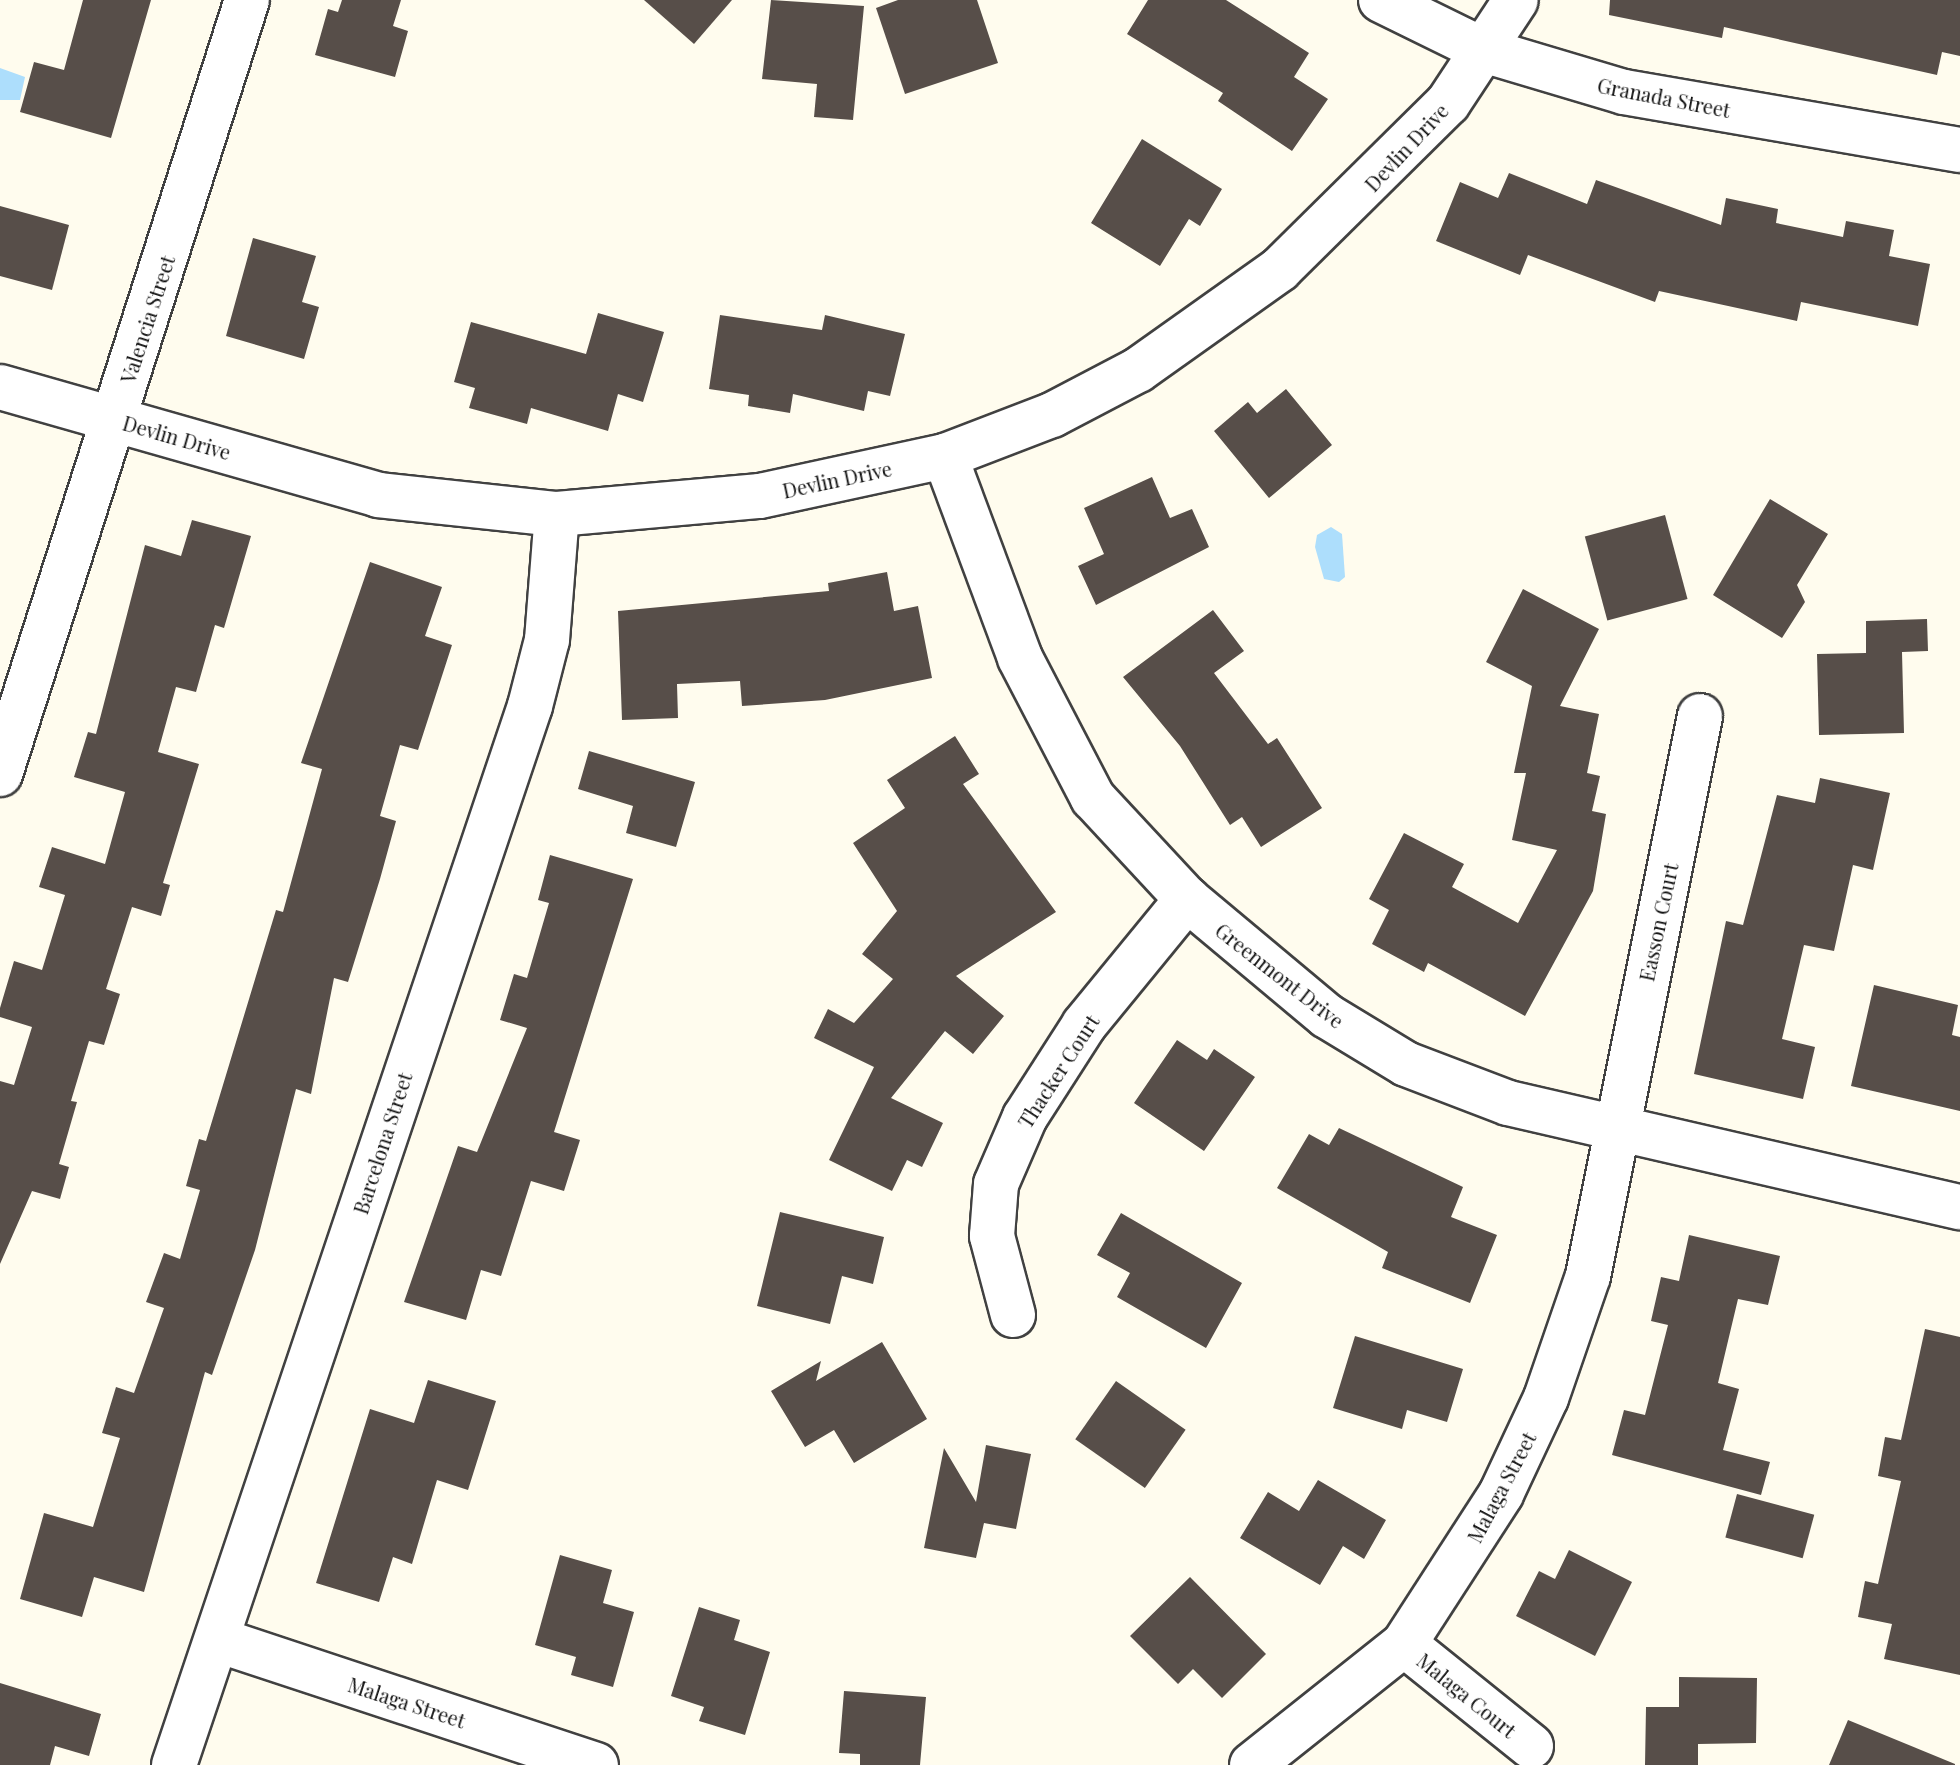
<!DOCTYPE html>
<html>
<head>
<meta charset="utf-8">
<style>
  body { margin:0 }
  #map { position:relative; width:1960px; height:1765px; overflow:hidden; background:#fffcee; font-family:"Playfair Display",serif }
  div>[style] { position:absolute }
  .water>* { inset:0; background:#addefc }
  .building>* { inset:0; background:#574e49; transform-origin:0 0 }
  .roads { filter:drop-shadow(2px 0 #414141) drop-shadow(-2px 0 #414141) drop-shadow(0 2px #414141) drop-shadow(0 -2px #414141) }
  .minor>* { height:44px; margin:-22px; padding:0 22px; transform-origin:22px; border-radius:22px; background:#fff }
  span { translate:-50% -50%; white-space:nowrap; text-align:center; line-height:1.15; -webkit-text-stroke:8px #fff; paint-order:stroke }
  .street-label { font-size:20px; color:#0e0e0e }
</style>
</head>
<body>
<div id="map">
  <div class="water">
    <i style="clip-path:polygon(0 68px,25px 77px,20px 100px,0 100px)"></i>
    <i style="clip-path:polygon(1331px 527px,1342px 534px,1345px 577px,1339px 582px,1324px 579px,1315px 547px,1317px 535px)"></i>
  </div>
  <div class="building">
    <i style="clip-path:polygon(83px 0,151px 0,111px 138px,20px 112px,34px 62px,64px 70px)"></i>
    <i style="clip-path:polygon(342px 0,401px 0,393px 26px,408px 31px,395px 77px,315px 55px,328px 9px,338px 12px)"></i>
    <i style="clip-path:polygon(644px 0,732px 0,694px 44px)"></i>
    <i style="clip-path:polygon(771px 0,864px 6px,853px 120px,814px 117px,817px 84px,762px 79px)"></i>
    <i style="clip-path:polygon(898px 0,977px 0,998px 63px,905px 94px,876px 8px)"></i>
    <i style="clip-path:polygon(1148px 0,1226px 0,1309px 53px,1294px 77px,1328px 99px,1292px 151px,1218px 101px,1223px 93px,1127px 34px)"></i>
    <i style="clip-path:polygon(1610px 0,1960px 0,1960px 56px,1942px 52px,1937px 75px,1724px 27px,1722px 38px,1609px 15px)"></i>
    <i style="clip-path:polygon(1142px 139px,1222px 189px,1200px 226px,1189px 219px,1160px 266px,1091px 223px)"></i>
    <i style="clip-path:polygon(1509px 173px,1587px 204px,1596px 180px,1721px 225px,1726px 198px,1778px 209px,1776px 223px,1843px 237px,1846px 221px,1894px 230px,1889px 256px,1930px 264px,1918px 326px,1801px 302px,1797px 321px,1659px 291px,1655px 302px,1528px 255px,1520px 275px,1436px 241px,1460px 182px,1498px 198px)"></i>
    <i style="clip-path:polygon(0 206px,69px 225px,52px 290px,0 276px)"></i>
    <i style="clip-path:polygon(253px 238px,316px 256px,302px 302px,319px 307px,304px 359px,226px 336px)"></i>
    <i style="clip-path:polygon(598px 313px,664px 332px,643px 402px,618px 394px,608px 431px,531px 408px,527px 424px,469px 408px,475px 388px,454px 382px,471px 322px,586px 354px)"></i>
    <i style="clip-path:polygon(720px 315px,822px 330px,825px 315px,905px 334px,890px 396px,868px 391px,864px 411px,793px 394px,790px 413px,748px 406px,749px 395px,709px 389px)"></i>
    <i style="clip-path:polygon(1286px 389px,1332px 445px,1269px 498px,1214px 431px,1248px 402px,1257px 413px)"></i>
    <i style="clip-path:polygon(1152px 477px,1170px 518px,1192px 509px,1209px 547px,1096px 605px,1078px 566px,1104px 554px,1084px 508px)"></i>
    <i style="clip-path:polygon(1770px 499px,1828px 534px,1797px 585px,1805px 602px,1782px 638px,1713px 595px)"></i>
    <i style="left:1665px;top:515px;width:87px;height:83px;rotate:75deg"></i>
    <i style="clip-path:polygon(192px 520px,251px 536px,224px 628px,215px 625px,196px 692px,176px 687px,158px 752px,199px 764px,163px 883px,170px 885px,161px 916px,132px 907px,106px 989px,120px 994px,104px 1045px,89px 1041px,71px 1101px,77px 1102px,59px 1164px,69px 1167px,60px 1199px,32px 1191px,0 1264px,0 1081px,14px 1085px,32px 1027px,0 1017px,0 1008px,14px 961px,42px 970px,65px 895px,39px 887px,52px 847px,105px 864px,125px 792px,74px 777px,88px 732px,96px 734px,145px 545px,181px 556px)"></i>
    <i style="clip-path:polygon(370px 562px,442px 587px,425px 636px,452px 645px,418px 750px,400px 745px,380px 816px,396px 821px,380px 879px,348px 982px,334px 978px,311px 1094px,296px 1089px,255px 1250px,212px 1375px,205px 1372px,144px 1592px,94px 1577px,82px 1617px,20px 1599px,44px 1513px,93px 1527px,120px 1438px,102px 1433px,116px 1387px,134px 1393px,164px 1308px,146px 1302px,164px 1253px,180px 1259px,200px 1190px,186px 1186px,199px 1139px,206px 1141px,276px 910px,283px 912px,322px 769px,301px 763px)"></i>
    <i style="clip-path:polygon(887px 572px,894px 611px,918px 606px,932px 678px,825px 700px,742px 706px,740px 681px,677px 684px,678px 718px,622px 720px,618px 611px,829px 591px,828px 583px)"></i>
    <i style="clip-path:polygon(1523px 589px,1599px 629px,1560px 706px,1599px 714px,1587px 773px,1600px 776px,1592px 811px,1606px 814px,1593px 891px,1525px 1016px,1428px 963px,1424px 972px,1372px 944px,1389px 910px,1369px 899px,1404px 833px,1464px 864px,1452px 887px,1518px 923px,1557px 850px,1512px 840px,1526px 773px,1514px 773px,1532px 686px,1486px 662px)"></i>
    <i style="clip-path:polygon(1213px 610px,1244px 651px,1214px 673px,1268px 744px,1277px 738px,1322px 808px,1261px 847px,1242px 817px,1230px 825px,1180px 746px,1123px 677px)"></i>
    <i style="clip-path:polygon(1927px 619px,1928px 651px,1902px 652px,1904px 733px,1819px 735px,1817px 654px,1866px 653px,1866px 621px)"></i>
    <i style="clip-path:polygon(955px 736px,979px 774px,963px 784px,1056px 912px,956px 976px,1004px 1016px,973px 1054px,945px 1031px,891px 1098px,943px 1123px,922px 1167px,907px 1160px,892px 1191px,829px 1160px,874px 1067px,814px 1038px,828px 1009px,854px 1023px,893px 979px,862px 954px,897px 911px,853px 843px,905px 808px,887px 780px)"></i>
    <i style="clip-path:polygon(589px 751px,695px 782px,676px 847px,626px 833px,633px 806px,578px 789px)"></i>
    <i style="clip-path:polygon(1820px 778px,1890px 793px,1873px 870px,1853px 865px,1834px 951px,1804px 945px,1782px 1039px,1815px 1047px,1803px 1099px,1694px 1074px,1726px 921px,1743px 925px,1777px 795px,1815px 803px)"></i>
    <i style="clip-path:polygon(550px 855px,633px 879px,554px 1132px,580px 1140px,564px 1191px,531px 1181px,501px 1276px,481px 1270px,466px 1320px,404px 1302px,458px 1146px,477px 1152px,527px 1028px,500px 1020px,514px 974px,527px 978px,549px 903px,538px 900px)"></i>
    <i style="clip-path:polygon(1874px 985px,1958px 1005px,1952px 1035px,1960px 1037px,1960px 1111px,1851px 1086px)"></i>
    <i style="clip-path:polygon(1177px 1040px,1207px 1060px,1214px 1049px,1255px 1077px,1204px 1151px,1134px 1103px)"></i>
    <i style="clip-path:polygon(1339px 1128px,1463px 1187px,1451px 1217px,1497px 1235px,1470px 1303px,1382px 1268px,1388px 1252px,1277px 1188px,1309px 1134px,1329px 1145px)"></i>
    <i style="clip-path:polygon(780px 1212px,884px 1237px,873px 1284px,842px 1276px,830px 1324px,757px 1306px)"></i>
    <i style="clip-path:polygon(1121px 1213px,1242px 1283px,1206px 1348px,1117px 1297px,1130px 1273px,1097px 1255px)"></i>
    <i style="clip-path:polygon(1689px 1235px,1780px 1256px,1768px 1305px,1738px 1299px,1718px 1383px,1739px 1389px,1723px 1450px,1770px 1462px,1761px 1495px,1612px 1455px,1624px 1410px,1645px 1415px,1668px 1325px,1651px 1321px,1661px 1277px,1679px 1281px)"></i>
    <i style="clip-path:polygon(1925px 1329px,1960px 1337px,1960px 1675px,1884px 1659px,1892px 1624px,1858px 1617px,1865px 1581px,1878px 1584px,1901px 1481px,1878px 1476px,1885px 1437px,1901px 1440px)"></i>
    <i style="clip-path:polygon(1355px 1336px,1463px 1369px,1447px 1422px,1407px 1410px,1402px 1429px,1333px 1408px)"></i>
    <i style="clip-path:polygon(882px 1342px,927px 1419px,854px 1463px,834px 1430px,805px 1447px,771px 1391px,821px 1361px,816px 1381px)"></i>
    <i style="clip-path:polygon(428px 1380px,496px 1401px,468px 1490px,437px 1480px,412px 1564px,393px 1557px,379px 1602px,316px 1583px,370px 1409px,414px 1423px)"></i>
    <i style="left:1116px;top:1381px;width:85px;height:71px;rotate:35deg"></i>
    <i style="clip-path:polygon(986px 1445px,1031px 1454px,1016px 1529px,984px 1523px,976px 1558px,924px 1548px,944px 1448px,976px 1502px)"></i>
    <i style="clip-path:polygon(1318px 1480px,1386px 1520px,1364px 1559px,1343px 1546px,1320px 1585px,1240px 1538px,1268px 1492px,1299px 1511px)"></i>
    <i style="left:1737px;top:1494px;width:80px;height:45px;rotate:15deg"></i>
    <i style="clip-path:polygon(1569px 1550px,1632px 1582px,1595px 1656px,1516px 1616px,1539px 1571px,1555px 1579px)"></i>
    <i style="clip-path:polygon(560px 1555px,612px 1570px,603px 1603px,634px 1612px,613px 1687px,571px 1675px,576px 1657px,535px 1645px)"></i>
    <i style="clip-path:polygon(1190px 1577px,1266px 1654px,1222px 1698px,1193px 1669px,1178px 1684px,1130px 1636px)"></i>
    <i style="clip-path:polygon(699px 1607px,740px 1620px,734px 1640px,770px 1652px,745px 1735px,699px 1721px,704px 1707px,671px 1696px)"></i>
    <i style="clip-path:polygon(1679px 1677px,1757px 1678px,1756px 1743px,1698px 1744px,1698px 1765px,1645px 1765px,1646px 1707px,1679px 1707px)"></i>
    <i style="clip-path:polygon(0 1683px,101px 1714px,89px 1756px,55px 1746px,50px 1765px,0 1765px)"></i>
    <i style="clip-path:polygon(844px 1691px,926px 1697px,920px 1765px,860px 1765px,860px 1754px,839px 1753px)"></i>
    <i style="clip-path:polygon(1848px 1720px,1955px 1764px,1955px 1765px,1829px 1765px)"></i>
  </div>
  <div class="roads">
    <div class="minor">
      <i style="left:1381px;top:0;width:114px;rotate:26.1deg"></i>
      <i style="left:1483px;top:50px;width:147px;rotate:16.6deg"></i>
      <i style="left:1624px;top:92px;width:341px;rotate:9.8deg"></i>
      <i style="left:0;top:387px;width:393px;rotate:15.9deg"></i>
      <i style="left:378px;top:495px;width:180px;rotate:6.1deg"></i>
      <i style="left:557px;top:514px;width:204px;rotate:-5.1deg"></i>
      <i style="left:760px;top:496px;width:189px;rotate:-12.2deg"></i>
      <i style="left:945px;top:456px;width:115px;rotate:-21deg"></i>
      <i style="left:1052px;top:415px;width:97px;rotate:-27.6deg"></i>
      <i style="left:1138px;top:370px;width:174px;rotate:-35.4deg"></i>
      <i style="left:1280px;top:269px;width:236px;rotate:-44.7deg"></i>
      <i style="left:1448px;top:103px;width:123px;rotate:-56.6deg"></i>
      <i style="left:945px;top:456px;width:215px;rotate:69.6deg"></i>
      <i style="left:1020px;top:658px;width:158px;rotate:62.5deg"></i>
      <i style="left:1093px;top:798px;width:138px;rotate:47.1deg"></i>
      <i style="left:1187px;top:899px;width:182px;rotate:39.9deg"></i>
      <i style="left:1327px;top:1016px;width:92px;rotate:31.3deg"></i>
      <i style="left:1406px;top:1064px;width:109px;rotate:20.9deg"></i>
      <i style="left:1508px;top:1103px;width:464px;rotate:13deg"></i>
      <i style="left:0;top:774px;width:812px;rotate:-72.3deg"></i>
      <i style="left:1013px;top:1315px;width:82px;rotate:-104.9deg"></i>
      <i style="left:992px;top:1236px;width:52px;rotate:-85.6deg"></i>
      <i style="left:996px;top:1184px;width:73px;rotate:-66.6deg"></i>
      <i style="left:1025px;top:1117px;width:109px;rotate:-57.3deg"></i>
      <i style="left:1084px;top:1025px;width:163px;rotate:-50.7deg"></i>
      <i style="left:218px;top:1640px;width:398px;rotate:18.3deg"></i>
      <i style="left:1404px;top:1644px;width:163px;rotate:38.8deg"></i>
      <i style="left:174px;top:1765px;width:1117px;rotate:-71.42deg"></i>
      <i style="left:530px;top:706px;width:68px;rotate:-75.6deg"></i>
      <i style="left:547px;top:640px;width:126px;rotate:-85.5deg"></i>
      <i style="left:1252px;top:1765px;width:194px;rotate:-38.5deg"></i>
      <i style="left:1404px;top:1644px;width:179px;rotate:-57.1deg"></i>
      <i style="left:1501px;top:1494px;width:106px;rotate:-64.9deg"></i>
      <i style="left:1546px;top:1398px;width:129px;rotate:-71deg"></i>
      <i style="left:1588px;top:1276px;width:571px;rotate:-78.69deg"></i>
    </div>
  </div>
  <div class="street-label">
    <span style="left:1664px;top:97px;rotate:11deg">Granada Street</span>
    <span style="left:1406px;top:147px;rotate:-47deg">Devlin Drive</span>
    <span style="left:147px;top:319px;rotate:-72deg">Valencia Street</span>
    <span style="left:177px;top:437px;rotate:16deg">Devlin Drive</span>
    <span style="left:837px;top:479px;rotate:-12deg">Devlin Drive</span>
    <span style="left:1658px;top:922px;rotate:-78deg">Easson Court</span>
    <span style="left:1280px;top:975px;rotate:38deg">Greenmont Drive</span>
    <span style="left:1058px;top:1071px;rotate:-57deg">Thacker Court</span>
    <span style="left:382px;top:1143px;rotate:-72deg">Barcelona Street</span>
    <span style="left:1501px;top:1487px;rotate:-62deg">Malaga Street</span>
    <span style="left:1467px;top:1695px;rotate:39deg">Malaga Court</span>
    <span style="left:407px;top:1702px;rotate:18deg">Malaga Street</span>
  </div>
</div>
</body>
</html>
